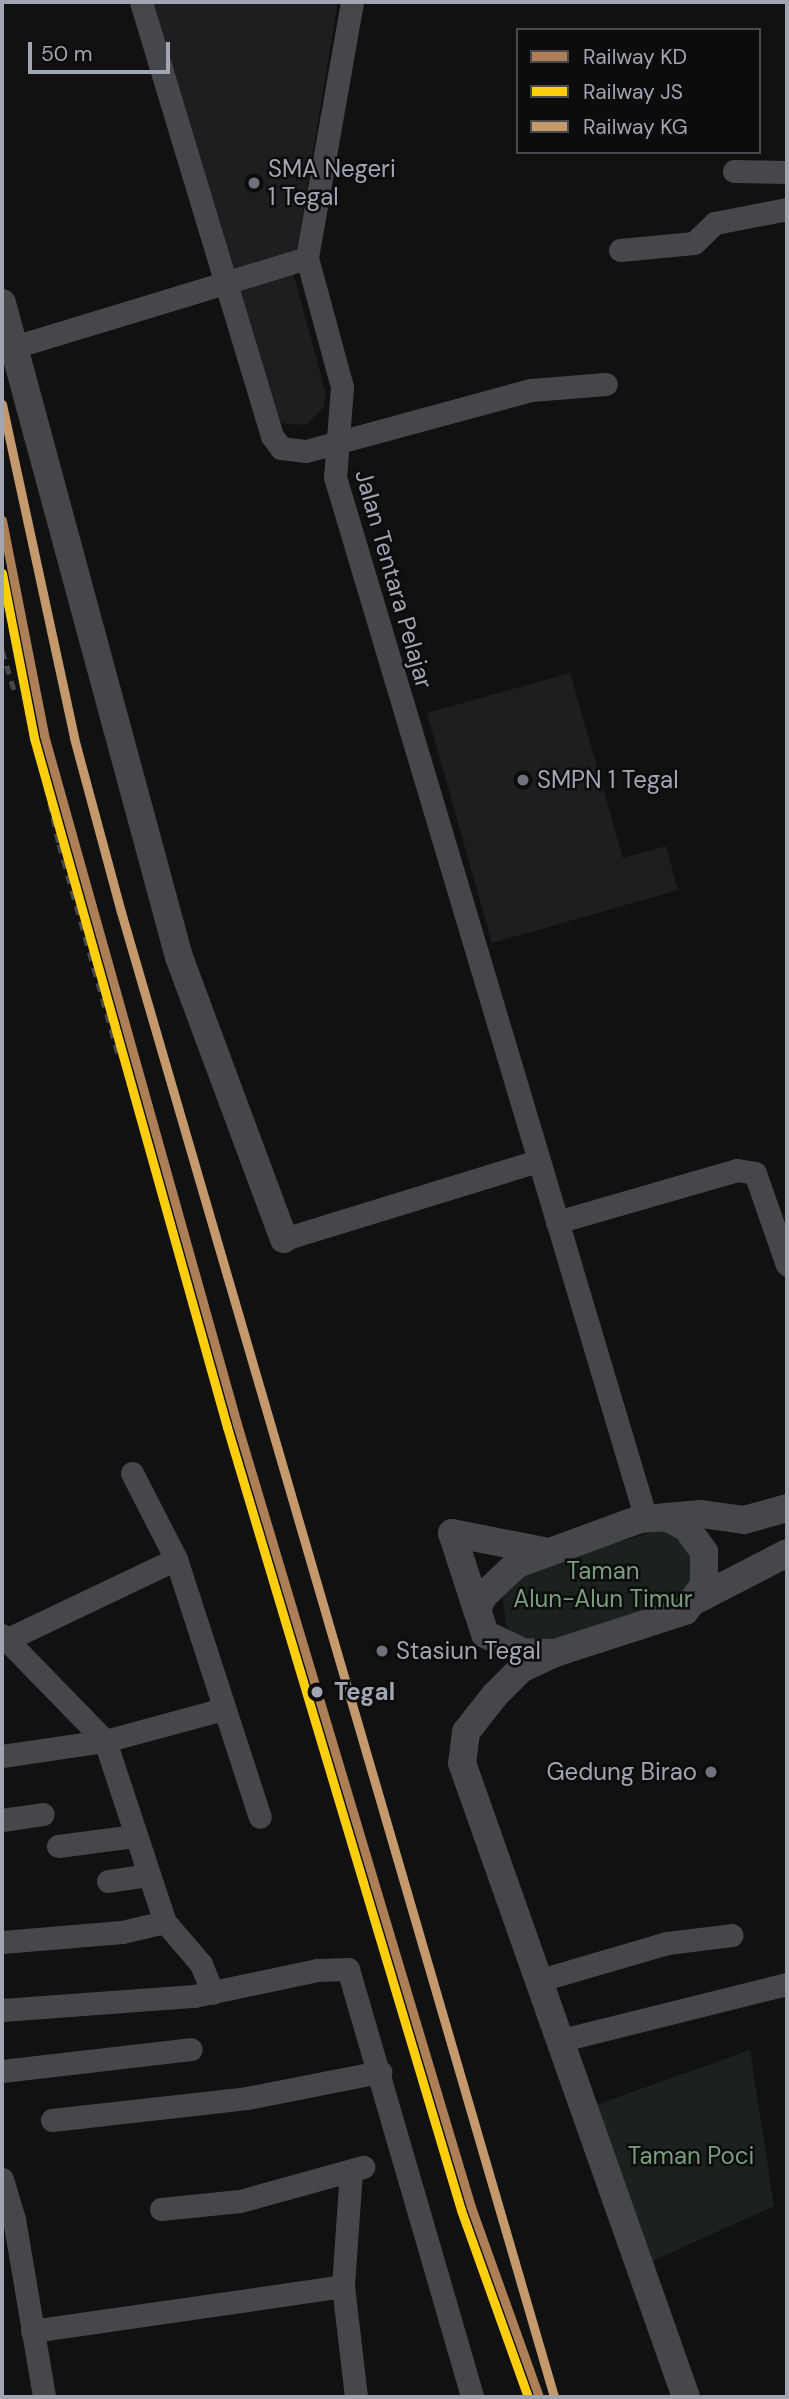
<!DOCTYPE html>
<html>
<head>
<meta charset="utf-8">
<style>
  body { margin:0 }
  #map { position:relative; width:789px; height:2399px; overflow:hidden; background:#111112; font-family:"DM Sans",sans-serif }
  div>[style] { position:absolute }
  .built>* { inset:0; background:#1e1e20 }
  .green>* { inset:0; background:#1b211c }
  .minor>* { height:23px; margin:-11.5px; padding:0 11.5px; transform-origin:11.5px; border-radius:11.5px; background:#46474a }
  .tertiary>* { height:28px; margin:-14px; padding:0 14px; transform-origin:14px; border-radius:14px; background:#46474a }
  .rail>* { height:5px; margin-top:-2.5px; transform-origin:0; background:repeating-linear-gradient(90deg,#46474a 0 9px,transparent 0 16px) }
  .rail-1>* { height:9px; margin:-4.5px; padding:0 4.5px; transform-origin:4.5px; border-radius:4.5px; background:#ac7f56 }
  .rail-2>* { height:9px; margin:-4.5px; padding:0 4.5px; transform-origin:4.5px; border-radius:4.5px; background:#fcce0d }
  .rail-3>* { height:9px; margin:-4.5px; padding:0 4.5px; transform-origin:4.5px; border-radius:4.5px; background:#c49a6c }
  .dots>* { width:19px; height:19px; translate:-50% -50%; box-sizing:border-box; border:4px solid #0c0c0d; border-radius:50% }
  span { translate:-50% -50%; white-space:nowrap; text-align:center; line-height:1.15; -webkit-text-stroke:5px #0c0c0d; paint-order:stroke }
  .poi-label { font-size:24px; color:#a2a6b2 }
  .left { translate:0 -50%; text-align:left }
  .right { translate:-100% -50%; text-align:right }
  .street-label { font-size:24px; color:#a2a6b2 }
  .park-label { font-size:24px; color:#7a9d7f }
  .stop-label { font-size:24px; color:#a2a6b2; font-weight:700 }
  .frame { position:absolute; inset:0; border:4px solid #a2a6b2; pointer-events:none }
  .legend { position:absolute; left:516px; top:28px; width:245px; height:126px; box-sizing:border-box; background:#0c0c0d; border:2px solid #484a4f; margin:0; padding:9px 12px; list-style:none; font-size:21px; color:#a2a6b2 }
  .legend li { display:flex; align-items:center; gap:14px; height:35px }
  .legend b { width:35px; border:2px solid #484a4f }
  .scale { position:absolute; left:28px; top:42px; width:142px; height:32px; box-sizing:border-box; border:4px solid #a2a6b2; border-top:0; padding-left:9px; font-size:21px; line-height:24px; white-space:nowrap; color:#a2a6b2; -webkit-text-stroke:5px #0c0c0d; paint-order:stroke }
</style>
</head>
<body>
<div id="map">
  <div class="built">
    <i style="clip-path:polygon(154px 2px,338px 2px,293px 272px,326px 394px,324px 407px,306px 425px,281px 423px,263px 398px)"></i>
    <i style="clip-path:polygon(570px 673px,623px 858px,666px 846px,678px 890px,492px 943px,427px 713px)"></i>
  </div>
  <div class="green">
    <i style="clip-path:polygon(661px 1530px,683px 1538px,697px 1569px,681px 1599px,549px 1641px,514px 1635px,506px 1626px,502px 1591px,528px 1568px)"></i>
    <i style="clip-path:polygon(750px 2050px,774px 2206px,648px 2263px,593px 2106px)"></i>
  </div>
  <div class="minor">
    <i style="left:141px;top:2px;width:453px;rotate:73.2deg"></i>
    <i style="left:272px;top:436px;width:15px;rotate:53deg"></i>
    <i style="left:281px;top:448px;width:25px;rotate:7deg"></i>
    <i style="left:306px;top:451px;width:233px;rotate:-15.2deg"></i>
    <i style="left:531px;top:390px;width:75px;rotate:-4.6deg"></i>
    <i style="left:352px;top:2px;width:260px;rotate:100deg"></i>
    <i style="left:307px;top:258px;width:134px;rotate:74.8deg"></i>
    <i style="left:342px;top:387px;width:90px;rotate:94.4deg"></i>
    <i style="left:335px;top:477px;width:1087px;rotate:73.38deg"></i>
    <i style="left:734px;top:171px;width:53px;rotate:1.1deg"></i>
    <i style="left:620px;top:250px;width:74px;rotate:-5.4deg"></i>
    <i style="left:694px;top:243px;width:29px;rotate:-44deg"></i>
    <i style="left:715px;top:223px;width:73px;rotate:-11deg"></i>
    <i style="left:14px;top:347px;width:306px;rotate:-16.9deg"></i>
    <i style="left:557px;top:1222px;width:187px;rotate:-16.1deg"></i>
    <i style="left:737px;top:1170px;width:18px;rotate:9deg"></i>
    <i style="left:755px;top:1173px;width:97px;rotate:70.8deg"></i>
    <i style="left:284px;top:1239px;width:266px;rotate:-17.1deg"></i>
    <i style="left:132px;top:1473px;width:97px;rotate:62.9deg"></i>
    <i style="left:176px;top:1559px;width:271px;rotate:72deg"></i>
    <i style="left:2px;top:1635px;width:148px;rotate:45.8deg"></i>
    <i style="left:105px;top:1741px;width:191px;rotate:71.7deg"></i>
    <i style="left:165px;top:1922px;width:55px;rotate:49.4deg"></i>
    <i style="left:201px;top:1964px;width:31px;rotate:68deg"></i>
    <i style="left:6px;top:1640px;width:188px;rotate:-25.5deg"></i>
    <i style="left:2px;top:1756px;width:104px;rotate:-8.3deg"></i>
    <i style="left:105px;top:1741px;width:123px;rotate:-15.1deg"></i>
    <i style="left:2px;top:1820px;width:41px;rotate:-8.3deg"></i>
    <i style="left:58px;top:1846px;width:78px;rotate:-7.4deg"></i>
    <i style="left:108px;top:1881px;width:40px;rotate:-8.5deg"></i>
    <i style="left:2px;top:1942px;width:120px;rotate:-4.8deg"></i>
    <i style="left:122px;top:1932px;width:44px;rotate:-13.1deg"></i>
    <i style="left:537px;top:1981px;width:135px;rotate:-16.3deg"></i>
    <i style="left:667px;top:1943px;width:65px;rotate:-7deg"></i>
    <i style="left:2px;top:2010px;width:193px;rotate:-4.2deg"></i>
    <i style="left:194px;top:1996px;width:126px;rotate:-11.9deg"></i>
    <i style="left:317px;top:1970px;width:31px;rotate:-2deg"></i>
    <i style="left:348px;top:1969px;width:446px;rotate:73.8deg"></i>
    <i style="left:562px;top:2040px;width:232px;rotate:-14deg"></i>
    <i style="left:2px;top:2071px;width:190px;rotate:-6.6deg"></i>
    <i style="left:52px;top:2120px;width:196px;rotate:-6.4deg"></i>
    <i style="left:247px;top:2098px;width:136px;rotate:-11.1deg"></i>
    <i style="left:351px;top:2171px;width:115px;rotate:94deg"></i>
    <i style="left:343px;top:2286px;width:112px;rotate:83.3deg"></i>
    <i style="left:2px;top:2179px;width:42px;rotate:73.3deg"></i>
    <i style="left:14px;top:2219px;width:181px;rotate:80.4deg"></i>
    <i style="left:161px;top:2209px;width:79px;rotate:-5.8deg"></i>
    <i style="left:240px;top:2201px;width:128px;rotate:-15.5deg"></i>
    <i style="left:32px;top:2331px;width:314px;rotate:-8.2deg"></i>
  </div>
  <div class="tertiary">
    <i style="left:2px;top:303px;width:678px;rotate:74.86deg"></i>
    <i style="left:179px;top:957px;width:301px;rotate:69.6deg"></i>
    <i style="left:666px;top:1517px;width:22px;rotate:27deg"></i>
    <i style="left:686px;top:1527px;width:31px;rotate:54deg"></i>
    <i style="left:704px;top:1552px;width:33px;rotate:90deg"></i>
    <i style="left:704px;top:1585px;width:32px;rotate:126deg"></i>
    <i style="left:685px;top:1611px;width:137px;rotate:162.1deg"></i>
    <i style="left:555px;top:1653px;width:32px;rotate:-178deg"></i>
    <i style="left:523px;top:1652px;width:42px;rotate:-154.7deg"></i>
    <i style="left:485px;top:1634px;width:25px;rotate:-108deg"></i>
    <i style="left:477px;top:1610px;width:15px;rotate:-67deg"></i>
    <i style="left:483px;top:1596px;width:47px;rotate:-43.3deg"></i>
    <i style="left:517px;top:1564px;width:131px;rotate:-20.1deg"></i>
    <i style="left:640px;top:1519px;width:26px;rotate:-4deg"></i>
    <i style="left:666px;top:1517px;width:35px;rotate:-5deg"></i>
    <i style="left:701px;top:1514px;width:43px;rotate:7.9deg"></i>
    <i style="left:744px;top:1520px;width:45px;rotate:-15.6deg"></i>
    <i style="left:452px;top:1533px;width:93px;rotate:11.2deg"></i>
    <i style="left:452px;top:1533px;width:81px;rotate:72deg"></i>
    <i style="left:696px;top:1600px;width:102px;rotate:-27.3deg"></i>
    <i style="left:555px;top:1653px;width:38px;rotate:155deg"></i>
    <i style="left:521px;top:1669px;width:37px;rotate:135deg"></i>
    <i style="left:495px;top:1695px;width:47px;rotate:128.1deg"></i>
    <i style="left:466px;top:1732px;width:31px;rotate:97deg"></i>
    <i style="left:462px;top:1763px;width:672px;rotate:70.54deg"></i>
  </div>
  <div class="rail">
    <i style="left:2px;top:583px;width:267px;rotate:77.7deg"></i>
    <i style="left:59px;top:844px;width:222px;rotate:74.3deg"></i>
    <i style="left:2px;top:650px;width:42px;rotate:73.3deg"></i>
  </div>
  <div class="rail-1">
    <i style="left:2px;top:520px;width:219px;rotate:78.9deg"></i>
    <i style="left:44px;top:735px;width:716px;rotate:74.35deg"></i>
    <i style="left:237px;top:1424px;width:817px;rotate:73.36deg"></i>
    <i style="left:471px;top:2207px;width:202px;rotate:70.3deg"></i>
  </div>
  <div class="rail-2">
    <i style="left:2px;top:573px;width:168px;rotate:79deg"></i>
    <i style="left:34px;top:738px;width:716px;rotate:74.35deg"></i>
    <i style="left:227px;top:1427px;width:817px;rotate:73.36deg"></i>
    <i style="left:461px;top:2210px;width:199px;rotate:70.3deg"></i>
  </div>
  <div class="rail-3">
    <i style="left:2px;top:404px;width:342px;rotate:77.8deg"></i>
    <i style="left:74px;top:738px;width:180px;rotate:74.9deg"></i>
    <i style="left:121px;top:912px;width:1547px;rotate:73.74deg"></i>
  </div>
  <div class="dots">
    <i style="left:254px;top:183px;background:#6f727a"></i>
    <i style="left:523px;top:780px;background:#6f727a"></i>
    <i style="left:382px;top:1651px;background:#6f727a"></i>
    <i style="left:317px;top:1692px;background:#a2a6b2"></i>
    <i style="left:711px;top:1772px;background:#6f727a"></i>
  </div>
  <div class="poi-label">
    <span class="left" style="left:268px;top:183px">SMA Negeri<br>1 Tegal</span>
    <span class="left" style="left:537px;top:780px">SMPN 1 Tegal</span>
    <span class="left" style="left:396px;top:1651px">Stasiun Tegal</span>
    <span class="right" style="left:697px;top:1772px">Gedung Birao</span>
  </div>
  <div class="street-label">
    <span style="left:394px;top:579px;rotate:74deg">Jalan Tentara Pelajar</span>
  </div>
  <div class="park-label">
    <span style="left:603px;top:1585px">Taman<br>Alun-Alun Timur</span>
    <span style="left:691px;top:2156px">Taman Poci</span>
  </div>
  <div class="stop-label">
    <span class="left" style="left:334px;top:1692px">Tegal</span>
  </div>
  <div class="frame"></div>
  <ul class="legend">
  <li><b style="height:9px;background:#ac7f56"></b>Railway KD</li>
  <li><b style="height:9px;background:#fcce0d"></b>Railway JS</li>
  <li><b style="height:9px;background:#c49a6c"></b>Railway KG</li>
  </ul>
  <div class="scale">50 m</div>
</div>
</body>
</html>
